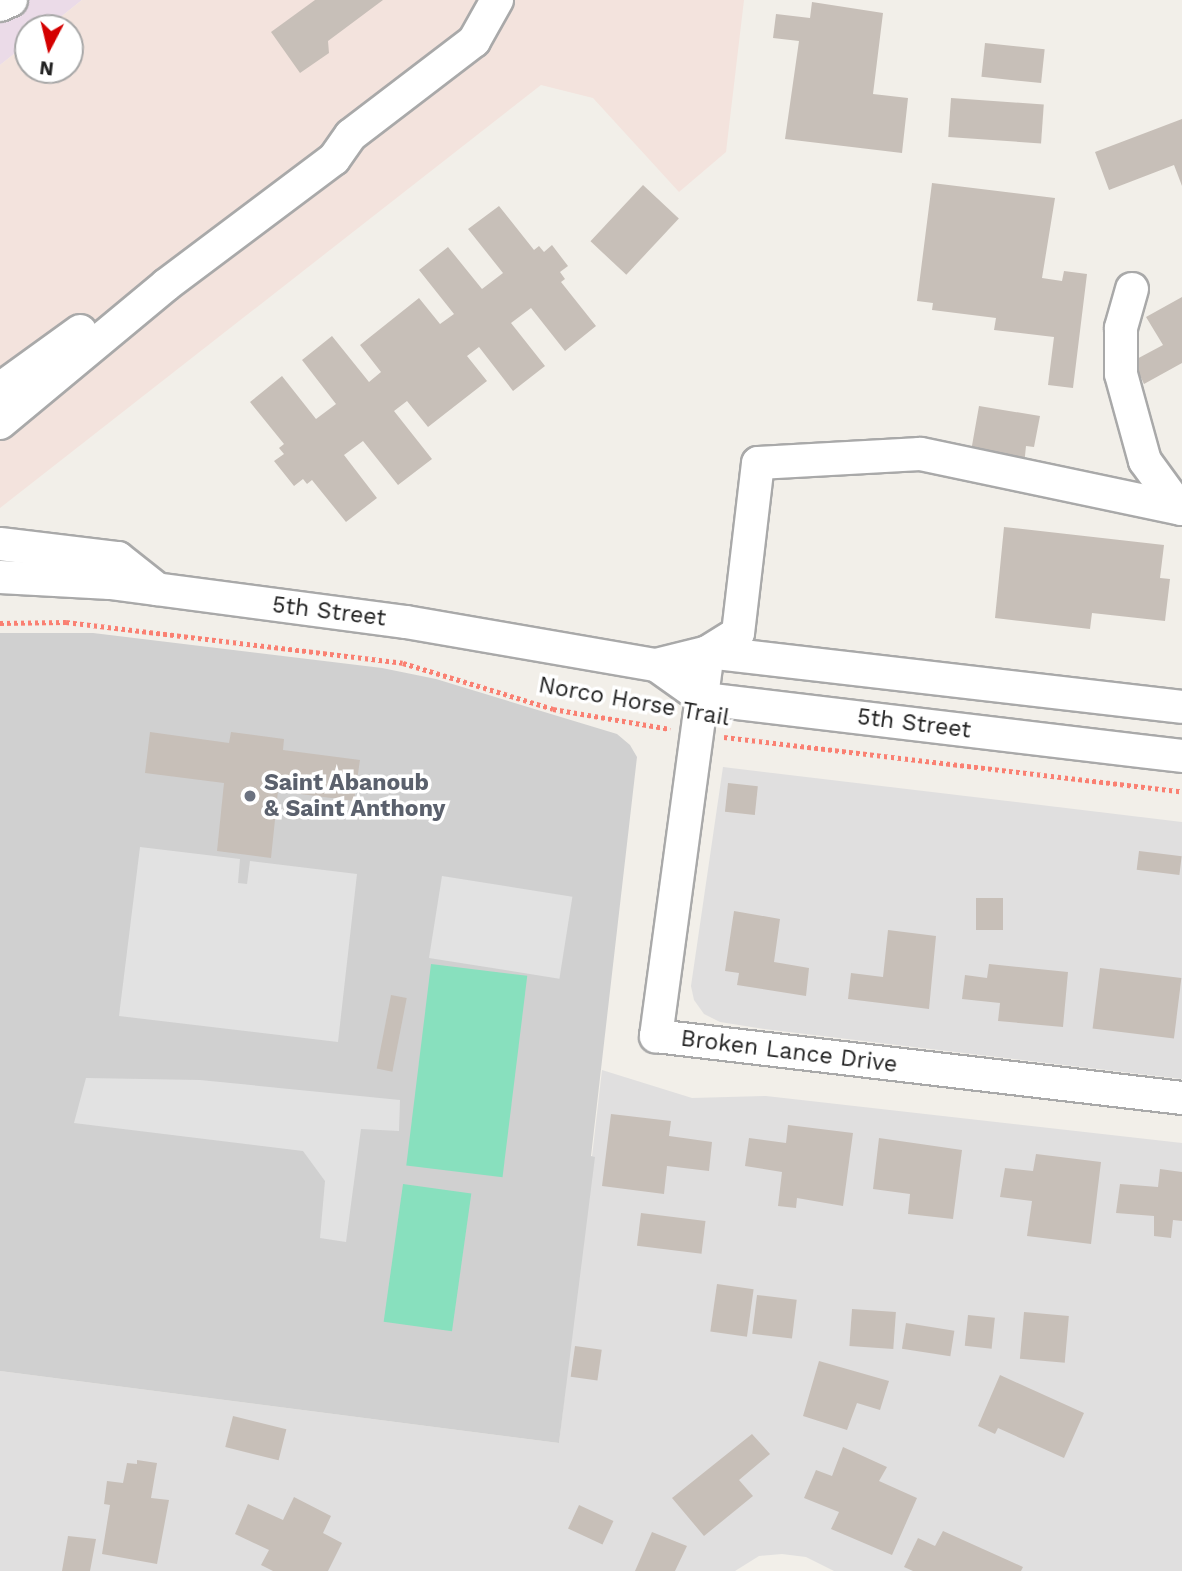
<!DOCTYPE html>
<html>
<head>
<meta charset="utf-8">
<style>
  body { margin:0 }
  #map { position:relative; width:1182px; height:1571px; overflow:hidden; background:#f2efe9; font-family:"Work Sans",sans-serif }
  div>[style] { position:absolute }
  .residential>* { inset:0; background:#e0dfdf }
  .industrial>* { inset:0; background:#ebdbe8 }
  .religious>* { inset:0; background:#d0d0d0 }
  .military>* { inset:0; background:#f3e3dd }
  .pitch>* { inset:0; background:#88e0be; transform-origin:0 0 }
  .parking>* { inset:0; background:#e2e2e2; transform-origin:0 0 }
  .building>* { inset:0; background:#c7bfb8; transform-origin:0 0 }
  .path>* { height:4.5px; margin-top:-2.25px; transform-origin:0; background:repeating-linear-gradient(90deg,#fa8072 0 3.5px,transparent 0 7px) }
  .roads { filter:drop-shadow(2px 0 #a9a9a9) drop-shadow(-2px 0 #a9a9a9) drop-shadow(0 2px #a9a9a9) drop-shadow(0 -2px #a9a9a9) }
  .minor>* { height:32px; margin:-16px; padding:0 16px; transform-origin:16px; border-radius:16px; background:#fff }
  .dots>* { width:19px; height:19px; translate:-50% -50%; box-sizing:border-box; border:4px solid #fff; border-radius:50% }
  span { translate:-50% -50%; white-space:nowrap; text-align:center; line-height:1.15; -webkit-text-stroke:7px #fff; paint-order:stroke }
  .street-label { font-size:23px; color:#222 }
  .worship-label { font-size:23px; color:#5b616d; font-weight:700 }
  .left { translate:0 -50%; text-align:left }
  .north { position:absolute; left:14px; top:14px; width:70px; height:70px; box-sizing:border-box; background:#fff; border:2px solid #a7a7a7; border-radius:50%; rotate:187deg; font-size:19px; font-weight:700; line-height:28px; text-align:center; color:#222 }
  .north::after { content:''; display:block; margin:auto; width:24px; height:32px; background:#d40000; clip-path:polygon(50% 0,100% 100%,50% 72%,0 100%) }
</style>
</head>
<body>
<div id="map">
  <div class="residential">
    <i style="clip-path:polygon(723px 767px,1182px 822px,1182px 1079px,764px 1029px,720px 1022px,704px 1014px,694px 1000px,691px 986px)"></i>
    <i style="clip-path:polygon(602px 1070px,692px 1098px,766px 1096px,1182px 1143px,1182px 1571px,834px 1571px,806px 1557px,782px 1554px,759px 1556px,735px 1571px,0 1571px,0 1371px,559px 1443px)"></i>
  </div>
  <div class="industrial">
    <i style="clip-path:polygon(0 0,82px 0,47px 28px,28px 28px,28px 43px,0 65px)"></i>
  </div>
  <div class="religious">
    <i style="clip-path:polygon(0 633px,93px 633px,382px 668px,436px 679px,617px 734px,630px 745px,637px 757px,591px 1156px,595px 1157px,559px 1443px,0 1371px)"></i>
  </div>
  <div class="military">
    <i style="clip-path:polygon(82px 0,744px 0,726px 152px,679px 192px,593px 98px,541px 85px,0 508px,0 65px,28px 43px,28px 70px,70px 70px,70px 28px,47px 28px)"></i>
  </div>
  <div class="pitch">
    <i style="left:431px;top:964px;width:97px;height:203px;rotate:7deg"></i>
    <i style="left:403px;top:1184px;width:69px;height:139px;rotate:8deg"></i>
  </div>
  <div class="parking">
    <i style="clip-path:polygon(140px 847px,240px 859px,238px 883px,247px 884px,250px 861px,357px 874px,338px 1042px,119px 1016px)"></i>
    <i style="left:442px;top:876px;width:132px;height:83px;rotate:9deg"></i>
    <i style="clip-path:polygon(86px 1078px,200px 1080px,400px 1100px,399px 1131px,361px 1129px,346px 1242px,320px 1238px,325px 1181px,303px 1151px,74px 1123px)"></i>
  </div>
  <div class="building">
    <i style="clip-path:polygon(315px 0,383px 0,328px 41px,329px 53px,300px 73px,271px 32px)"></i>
    <i style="clip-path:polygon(812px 2px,883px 13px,873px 94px,908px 98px,902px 153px,785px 139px,799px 41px,773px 38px,776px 14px,810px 18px)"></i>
    <i style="left:985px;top:43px;width:60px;height:34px;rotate:6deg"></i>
    <i style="left:951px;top:98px;width:93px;height:39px;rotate:4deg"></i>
    <i style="clip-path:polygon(1182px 119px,1182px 186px,1174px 165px,1109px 190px,1095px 152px)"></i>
    <i style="clip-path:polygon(932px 183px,1055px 198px,1042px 278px,1062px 281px,1064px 271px,1087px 274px,1073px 388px,1048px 385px,1054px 337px,994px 330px,996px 318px,932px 310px,933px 303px,917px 301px)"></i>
    <i style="left:643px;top:185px;width:49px;height:77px;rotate:43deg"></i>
    <i style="clip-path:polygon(499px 206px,534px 250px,539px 246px,544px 252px,552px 245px,568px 266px,560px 272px,565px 279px,561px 282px,596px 326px,565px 351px,531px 308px,511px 323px,545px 366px,513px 391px,479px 347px,467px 356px,487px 381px,428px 427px,407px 401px,394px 411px,432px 459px,398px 485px,363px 441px,344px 455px,377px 498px,346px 522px,312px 480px,307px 484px,303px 479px,294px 486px,274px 461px,284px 454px,279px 448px,284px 444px,250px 402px,282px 376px,316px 419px,336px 404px,302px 360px,332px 336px,369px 382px,381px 372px,360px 345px,419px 298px,440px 324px,454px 314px,419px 270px,448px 247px,482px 289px,503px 273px,468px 229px)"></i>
    <i style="clip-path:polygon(1182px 297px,1182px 363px,1144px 384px,1133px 361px,1163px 345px,1146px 317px)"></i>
    <i style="clip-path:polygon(979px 406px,1040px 416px,1034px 447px,1026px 446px,1024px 466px,970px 457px)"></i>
    <i style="clip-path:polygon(1004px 527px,1164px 545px,1160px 578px,1170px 579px,1165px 621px,1092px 613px,1090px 629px,995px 618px)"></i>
    <i style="clip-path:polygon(150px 732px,229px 743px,231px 732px,284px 739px,283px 750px,360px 760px,354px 801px,278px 791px,271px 858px,217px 851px,224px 783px,145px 773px)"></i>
    <i style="left:728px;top:783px;width:30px;height:29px;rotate:6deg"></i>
    <i style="left:1139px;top:851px;width:43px;height:19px;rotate:7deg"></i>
    <i style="left:1003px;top:898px;width:32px;height:27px;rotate:90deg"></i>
    <i style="clip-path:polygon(734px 911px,780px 919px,774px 962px,809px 968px,806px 996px,737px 985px,739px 973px,725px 971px)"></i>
    <i style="clip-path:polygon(888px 930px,936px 936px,929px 1009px,848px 999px,851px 973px,883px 977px)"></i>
    <i style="clip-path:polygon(989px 964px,1068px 972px,1063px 1027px,998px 1021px,1000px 1003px,962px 999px,965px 975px,987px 978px)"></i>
    <i style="left:1100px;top:968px;width:82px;height:61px;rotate:7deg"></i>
    <i style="left:391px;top:995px;width:16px;height:75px;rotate:11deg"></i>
    <i style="clip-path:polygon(611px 1114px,671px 1121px,669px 1136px,712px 1142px,709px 1171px,667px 1166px,664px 1194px,602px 1186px)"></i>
    <i style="clip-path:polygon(788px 1125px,853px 1133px,843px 1206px,797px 1198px,796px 1208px,778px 1206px,782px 1172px,745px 1166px,749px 1138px,786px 1143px)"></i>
    <i style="clip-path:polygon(879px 1138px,962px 1150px,953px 1219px,908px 1214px,910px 1194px,873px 1189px)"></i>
    <i style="clip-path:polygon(1036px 1154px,1101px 1162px,1091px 1244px,1027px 1236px,1032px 1201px,1000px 1197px,1005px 1168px,1033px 1171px)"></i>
    <i style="clip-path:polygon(1160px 1169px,1182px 1172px,1182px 1221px,1173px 1220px,1171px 1238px,1154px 1236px,1154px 1216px,1116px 1213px,1120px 1184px,1158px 1187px)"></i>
    <i style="left:641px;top:1213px;width:65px;height:33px;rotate:7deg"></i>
    <i style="left:717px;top:1284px;width:37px;height:48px;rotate:8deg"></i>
    <i style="left:757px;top:1295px;width:40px;height:39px;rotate:7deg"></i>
    <i style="left:852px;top:1309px;width:44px;height:37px;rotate:4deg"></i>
    <i style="left:1024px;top:1312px;width:45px;height:47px;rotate:5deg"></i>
    <i style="left:968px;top:1315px;width:27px;height:31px;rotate:6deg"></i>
    <i style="left:906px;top:1323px;width:49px;height:26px;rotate:9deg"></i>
    <i style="left:575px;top:1346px;width:27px;height:31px;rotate:8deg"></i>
    <i style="clip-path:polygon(819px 1361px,889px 1381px,880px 1410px,857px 1403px,847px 1430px,803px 1416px)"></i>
    <i style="clip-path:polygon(1000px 1375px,1084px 1413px,1064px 1458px,998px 1428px,995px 1434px,978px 1426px)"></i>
    <i style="left:233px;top:1416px;width:55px;height:32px;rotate:14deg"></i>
    <i style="clip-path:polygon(752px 1434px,770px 1454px,739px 1480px,753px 1496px,704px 1536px,672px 1498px)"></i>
    <i style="clip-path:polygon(843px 1447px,887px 1467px,879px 1481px,917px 1498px,892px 1555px,831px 1529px,839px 1512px,804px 1498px,816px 1470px,832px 1476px)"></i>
    <i style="clip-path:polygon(137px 1460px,157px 1463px,151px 1498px,169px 1500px,157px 1564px,102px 1554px,110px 1505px,104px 1504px,107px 1481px,123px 1483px,127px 1463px,137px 1464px)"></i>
    <i style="clip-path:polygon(294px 1497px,331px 1516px,323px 1533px,342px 1543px,328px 1571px,273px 1571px,261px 1565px,269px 1550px,235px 1534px,248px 1504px,283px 1520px)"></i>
    <i style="left:579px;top:1505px;width:38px;height:26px;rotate:25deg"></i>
    <i style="clip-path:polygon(943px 1531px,1023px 1567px,1021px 1571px,913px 1571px,904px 1567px,918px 1538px,935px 1546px)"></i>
    <i style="clip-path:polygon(652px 1532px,687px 1546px,675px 1571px,635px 1571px)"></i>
    <i style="clip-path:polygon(68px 1536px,96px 1539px,90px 1571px,62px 1571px)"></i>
  </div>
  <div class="path">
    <i style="left:0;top:623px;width:66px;rotate:-0.9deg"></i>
    <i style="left:66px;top:622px;width:339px;rotate:6.9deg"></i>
    <i style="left:403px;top:663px;width:157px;rotate:17deg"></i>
    <i style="left:553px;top:709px;width:119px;rotate:9.7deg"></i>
    <i style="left:724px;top:737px;width:461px;rotate:6.8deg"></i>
  </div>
  <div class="roads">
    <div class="minor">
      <i style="left:0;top:5px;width:12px;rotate:-24deg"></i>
      <i style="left:1132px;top:289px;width:41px;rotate:105.8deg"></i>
      <i style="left:1121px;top:328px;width:46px;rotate:90deg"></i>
      <i style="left:1121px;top:374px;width:90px;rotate:74.6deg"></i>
      <i style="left:1145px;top:461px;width:59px;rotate:53.9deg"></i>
      <i style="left:0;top:389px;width:99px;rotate:-35.9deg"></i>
      <i style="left:0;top:423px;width:216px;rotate:-39.7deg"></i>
      <i style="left:166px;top:285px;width:210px;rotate:-36.9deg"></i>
      <i style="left:334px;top:159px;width:29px;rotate:-55deg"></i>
      <i style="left:351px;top:135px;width:155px;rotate:-37.4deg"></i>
      <i style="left:474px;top:41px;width:47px;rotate:-60.7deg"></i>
      <i style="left:1182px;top:509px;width:268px;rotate:-168.1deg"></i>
      <i style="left:920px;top:454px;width:162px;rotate:176.8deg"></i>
      <i style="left:758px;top:463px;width:171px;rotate:96.7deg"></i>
      <i style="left:738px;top:633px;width:36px;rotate:148deg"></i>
      <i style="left:708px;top:652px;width:388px;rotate:97.7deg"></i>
      <i style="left:656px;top:1036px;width:530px;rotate:6.72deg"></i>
      <i style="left:0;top:544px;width:119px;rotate:6.8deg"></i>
      <i style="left:118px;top:558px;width:50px;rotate:38.5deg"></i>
      <i style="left:0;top:577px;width:110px;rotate:3.1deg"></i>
      <i style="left:110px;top:583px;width:299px;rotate:7.5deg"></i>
      <i style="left:406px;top:622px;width:254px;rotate:9.8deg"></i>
      <i style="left:656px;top:665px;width:54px;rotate:-14deg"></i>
      <i style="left:708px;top:652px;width:477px;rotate:6.6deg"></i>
      <i style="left:656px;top:665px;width:59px;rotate:35.3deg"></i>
      <i style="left:704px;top:699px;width:481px;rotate:6.8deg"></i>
    </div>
  </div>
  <div class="dots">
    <i style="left:250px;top:796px;background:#6b7280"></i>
  </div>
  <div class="street-label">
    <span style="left:329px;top:612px;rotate:7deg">5th Street</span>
    <span style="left:634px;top:702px;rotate:10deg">Norco Horse Trail</span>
    <span style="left:914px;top:724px;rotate:7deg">5th Street</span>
    <span style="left:789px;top:1052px;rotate:7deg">Broken Lance Drive</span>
  </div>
  <div class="worship-label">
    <span class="left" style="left:264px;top:796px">Saint Abanoub<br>&amp; Saint Anthony</span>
  </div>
  <div class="north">N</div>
</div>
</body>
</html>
